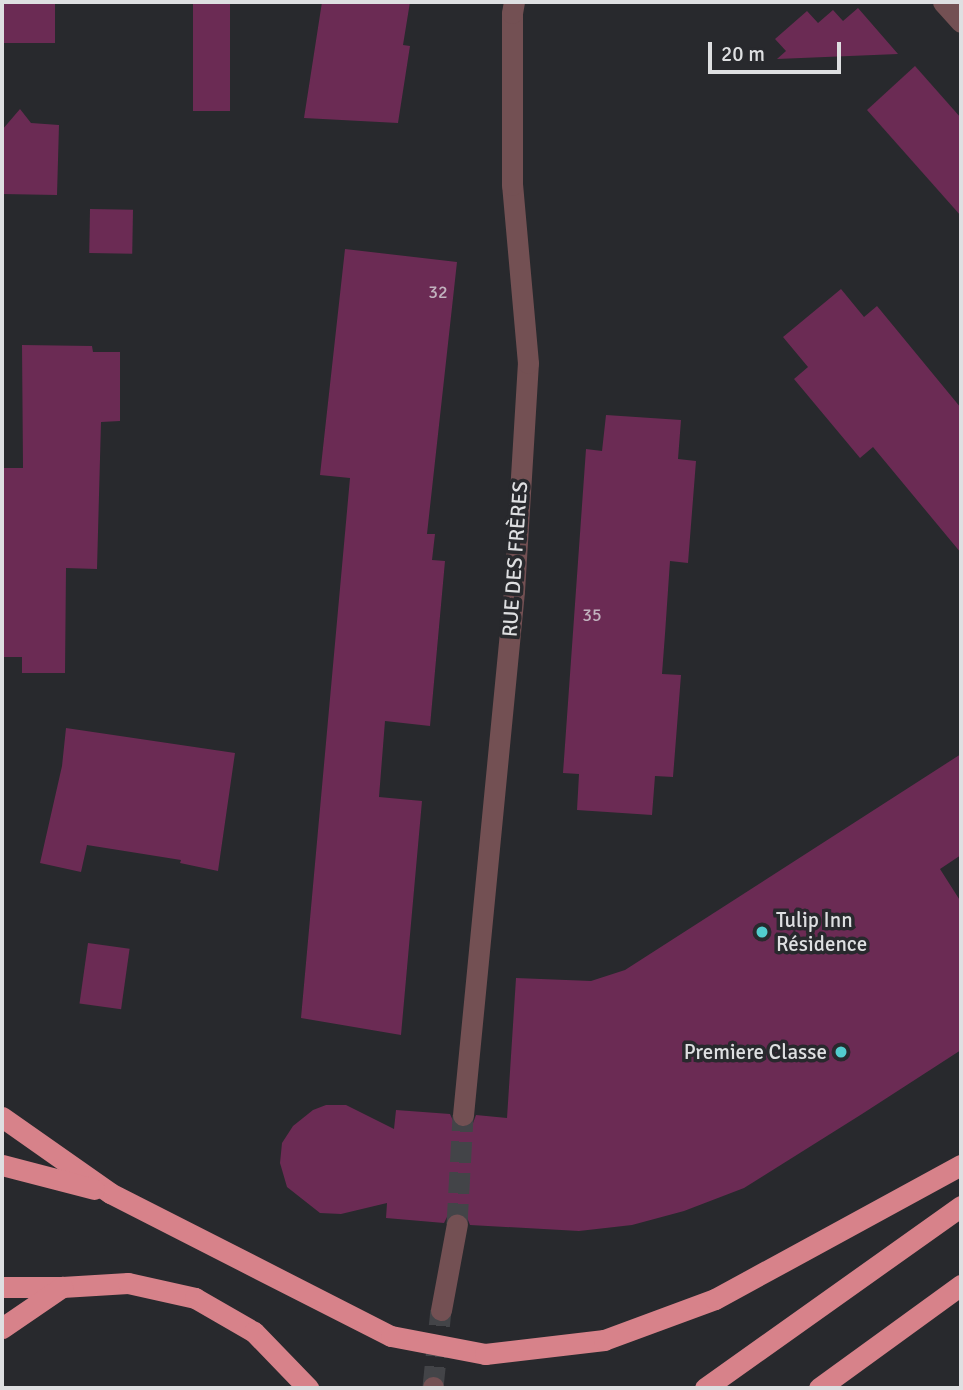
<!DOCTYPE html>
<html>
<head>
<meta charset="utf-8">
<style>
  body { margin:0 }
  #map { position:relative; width:963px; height:1390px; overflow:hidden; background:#28292d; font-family:Signika,sans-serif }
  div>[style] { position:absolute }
  .building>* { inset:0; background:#6b2b54; transform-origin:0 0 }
  .minor-tunnel>* { height:21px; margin-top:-10.5px; transform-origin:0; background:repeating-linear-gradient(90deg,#434448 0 21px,transparent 0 31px) }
  .minor>* { height:21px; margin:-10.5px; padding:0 10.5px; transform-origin:10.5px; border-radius:10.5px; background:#735053 }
  .highway>* { height:21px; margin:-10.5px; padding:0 10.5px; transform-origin:10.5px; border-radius:10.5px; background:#d7828a }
  .dots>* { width:19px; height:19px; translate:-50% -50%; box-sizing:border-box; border:4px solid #28292d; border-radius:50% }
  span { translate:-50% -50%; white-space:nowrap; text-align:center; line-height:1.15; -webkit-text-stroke:7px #28292d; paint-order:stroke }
  .number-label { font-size:18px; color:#c1b2be }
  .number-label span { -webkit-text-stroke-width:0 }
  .street-label { font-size:21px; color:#dedfe1 }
  .poi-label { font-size:21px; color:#dedfe1 }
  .left { translate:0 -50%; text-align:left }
  .right { translate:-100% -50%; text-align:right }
  .frame { position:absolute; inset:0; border:4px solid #dedfe1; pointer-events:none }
  .scale { position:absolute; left:708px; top:42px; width:133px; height:32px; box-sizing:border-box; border:4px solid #dedfe1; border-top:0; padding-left:9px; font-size:21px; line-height:24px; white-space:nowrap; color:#dedfe1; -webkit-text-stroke:5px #28292d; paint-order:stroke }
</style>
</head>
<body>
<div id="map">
  <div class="building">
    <i style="left:2px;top:2px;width:53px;height:41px"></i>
    <i style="left:193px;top:2px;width:37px;height:109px"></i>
    <i style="clip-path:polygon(322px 2px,410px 2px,403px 45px,410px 46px,398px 123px,304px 118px)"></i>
    <i style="clip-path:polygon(858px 8px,898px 54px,777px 59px,786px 51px,775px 39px,807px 11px,818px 23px,833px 10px,843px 21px)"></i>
    <i style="clip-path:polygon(915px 66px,961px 118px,961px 216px,867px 110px)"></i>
    <i style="clip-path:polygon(20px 109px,31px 123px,59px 125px,57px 195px,2px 194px,2px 130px)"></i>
    <i style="left:90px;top:209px;width:43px;height:44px;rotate:1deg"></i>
    <i style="clip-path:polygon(345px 249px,457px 262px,427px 534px,435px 534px,432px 560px,445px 561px,430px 726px,385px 721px,379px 797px,422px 801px,401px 1035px,301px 1018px,350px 478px,320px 475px)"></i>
    <i style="clip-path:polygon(841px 289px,864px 317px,877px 306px,961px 408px,961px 553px,873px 447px,860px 458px,794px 379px,808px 367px,783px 337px)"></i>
    <i style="clip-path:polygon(22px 345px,92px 346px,93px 352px,120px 352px,120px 421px,101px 422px,97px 569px,66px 568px,65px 673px,22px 673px,22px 657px,2px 657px,2px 468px,23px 468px)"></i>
    <i style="clip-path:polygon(606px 415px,681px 420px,678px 459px,696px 461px,688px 563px,670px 561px,665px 634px,662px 674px,681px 675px,673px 777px,655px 776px,652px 815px,577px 810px,579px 774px,563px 773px,586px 449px,602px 451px)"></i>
    <i style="clip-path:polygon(66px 728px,235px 753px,218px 871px,180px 863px,181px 860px,87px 845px,81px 872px,40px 863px,62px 766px)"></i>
    <i style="clip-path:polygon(961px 754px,961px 855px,940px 869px,961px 902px,961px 1050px,862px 1114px,744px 1188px,684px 1211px,632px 1225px,579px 1231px,470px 1225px,466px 1215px,459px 1211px,448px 1215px,444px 1223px,386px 1218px,387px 1203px,341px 1214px,320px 1213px,287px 1187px,280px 1163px,282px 1143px,293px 1126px,313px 1110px,326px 1105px,346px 1105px,394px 1129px,396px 1110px,450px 1114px,455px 1125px,462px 1128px,473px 1123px,476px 1115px,507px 1118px,516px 978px,591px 981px,625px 970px)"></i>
    <i style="left:88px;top:943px;width:42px;height:61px;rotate:8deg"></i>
  </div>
  <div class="minor-tunnel">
    <i style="left:457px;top:1224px;width:109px;rotate:-86.8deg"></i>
    <i style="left:433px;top:1387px;width:77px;rotate:-84.1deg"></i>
  </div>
  <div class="minor">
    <i style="left:943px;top:2px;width:27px;rotate:48deg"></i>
    <i style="left:463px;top:1115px;width:526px;rotate:-84.44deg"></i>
    <i style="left:514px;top:591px;width:228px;rotate:-86.5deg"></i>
    <i style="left:528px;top:363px;width:179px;rotate:-95.1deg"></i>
    <i style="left:512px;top:185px;width:172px;rotate:-90deg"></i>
    <i style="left:512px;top:13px;width:11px;rotate:-80deg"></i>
    <i style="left:441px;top:1310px;width:87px;rotate:-79.5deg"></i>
    <i style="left:433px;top:1387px;width:1px;rotate:90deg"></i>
  </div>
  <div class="highway">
    <i style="left:2px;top:1117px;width:132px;rotate:35.1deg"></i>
    <i style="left:110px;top:1193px;width:315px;rotate:27deg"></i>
    <i style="left:391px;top:1336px;width:96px;rotate:10.8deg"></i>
    <i style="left:485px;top:1354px;width:120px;rotate:-6.7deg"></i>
    <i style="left:604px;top:1340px;width:118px;rotate:-20.3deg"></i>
    <i style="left:715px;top:1299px;width:280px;rotate:-28.6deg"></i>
    <i style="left:2px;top:1165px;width:95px;rotate:14.6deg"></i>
    <i style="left:2px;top:1287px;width:60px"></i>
    <i style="left:62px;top:1287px;width:66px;rotate:-3.5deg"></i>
    <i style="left:128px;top:1283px;width:69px;rotate:12.6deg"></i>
    <i style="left:195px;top:1298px;width:68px;rotate:30deg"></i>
    <i style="left:254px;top:1332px;width:78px;rotate:46deg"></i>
    <i style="left:2px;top:1328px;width:73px;rotate:-34.3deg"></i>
    <i style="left:705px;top:1388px;width:314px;rotate:-35.4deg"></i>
    <i style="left:819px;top:1388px;width:175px;rotate:-36deg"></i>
  </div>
  <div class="dots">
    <i style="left:762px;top:932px;background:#52cdce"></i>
    <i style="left:841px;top:1052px;background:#52cdce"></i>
  </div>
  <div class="number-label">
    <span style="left:438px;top:292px">32</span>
    <span style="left:592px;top:615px">35</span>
  </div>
  <div class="street-label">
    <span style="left:515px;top:559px;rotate:-86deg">RUE DES FRÈRES</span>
  </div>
  <div class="poi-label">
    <span class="left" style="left:776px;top:932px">Tulip Inn<br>Résidence</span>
    <span class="right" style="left:827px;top:1052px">Premiere Classe</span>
  </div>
  <div class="frame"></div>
  <div class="scale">20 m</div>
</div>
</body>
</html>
